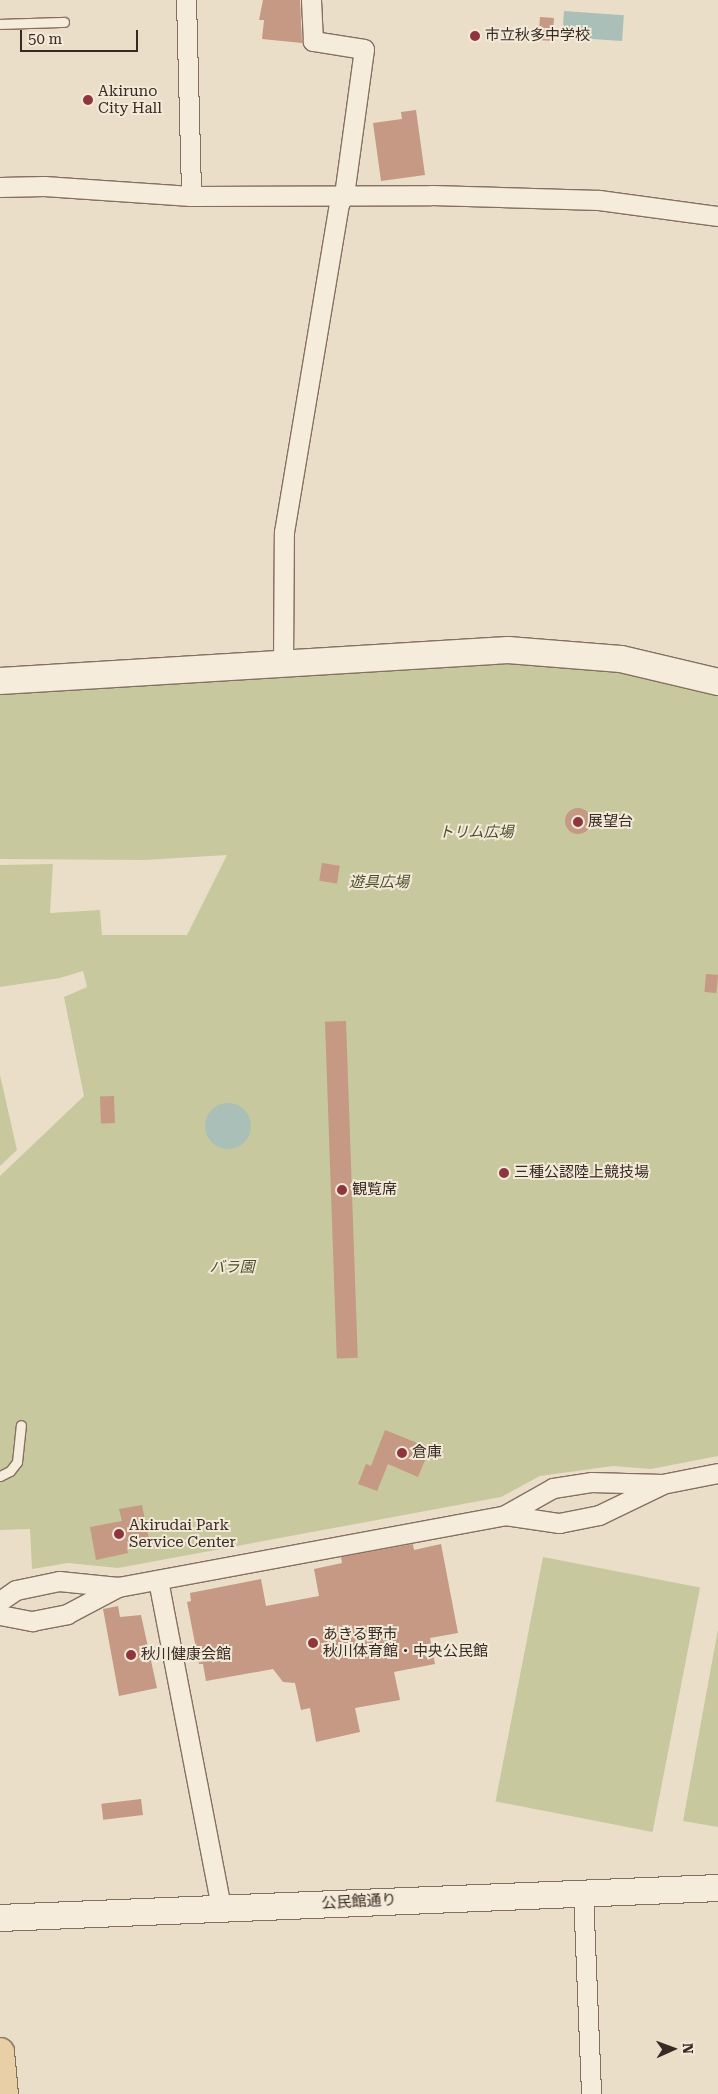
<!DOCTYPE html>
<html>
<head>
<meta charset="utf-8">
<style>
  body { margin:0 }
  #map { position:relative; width:718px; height:2094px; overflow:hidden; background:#ebdec9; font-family:"Roboto Serif","Noto Sans JP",serif }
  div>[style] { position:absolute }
  .green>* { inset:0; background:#c7c89e; transform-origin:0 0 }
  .water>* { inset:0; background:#aabfb7; transform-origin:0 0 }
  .round { border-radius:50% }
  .building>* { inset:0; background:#c59983; transform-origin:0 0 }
  .roads { filter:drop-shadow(1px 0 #857060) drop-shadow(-1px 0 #857060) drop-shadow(0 1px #857060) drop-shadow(0 -1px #857060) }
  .lane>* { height:9px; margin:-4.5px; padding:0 4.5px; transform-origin:4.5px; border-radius:4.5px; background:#f6ecdc }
  .street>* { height:19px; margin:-9.5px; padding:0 9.5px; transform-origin:9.5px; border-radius:9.5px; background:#f6ecdc }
  .secondary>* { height:26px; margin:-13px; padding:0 13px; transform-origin:13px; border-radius:13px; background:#f6ecdc }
  .primary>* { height:28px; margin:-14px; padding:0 14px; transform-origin:14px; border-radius:14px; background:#e9cfa6 }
  .dots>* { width:14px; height:14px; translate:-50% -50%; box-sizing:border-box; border:2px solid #f3e9d8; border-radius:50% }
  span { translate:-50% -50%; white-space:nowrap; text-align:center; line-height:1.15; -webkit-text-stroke:4px #f3e9d8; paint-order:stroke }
  .poi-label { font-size:15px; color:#372a22 }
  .left { translate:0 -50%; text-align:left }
  .park-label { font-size:15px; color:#4b522a; font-style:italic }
  .street-label { font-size:15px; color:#372a22 }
  .north { position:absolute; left:648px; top:2024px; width:50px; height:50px; -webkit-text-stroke:4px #f3e9d8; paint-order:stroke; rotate:88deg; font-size:14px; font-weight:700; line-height:20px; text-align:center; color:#372a22 }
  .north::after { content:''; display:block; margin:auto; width:18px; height:22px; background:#372a22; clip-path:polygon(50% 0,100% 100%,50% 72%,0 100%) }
  .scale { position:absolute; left:20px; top:30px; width:118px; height:22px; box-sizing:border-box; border:2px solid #372a22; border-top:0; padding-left:6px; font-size:15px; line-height:18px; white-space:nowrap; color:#372a22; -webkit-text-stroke:4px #f3e9d8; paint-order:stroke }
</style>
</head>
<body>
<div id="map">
  <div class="green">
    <i style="clip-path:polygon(526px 663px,667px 677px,718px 692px,718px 1456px,651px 1469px,613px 1466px,540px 1476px,501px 1497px,118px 1568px,68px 1563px,32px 1569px,30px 1529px,0 1530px,0 1176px,84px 1096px,64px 997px,87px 987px,83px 971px,60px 978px,0 987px,0 865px,53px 864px,50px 913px,100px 910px,102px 935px,187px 935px,227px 855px,145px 860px,0 859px,0 694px)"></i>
    <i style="clip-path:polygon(0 1075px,17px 1150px,0 1166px)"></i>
    <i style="left:543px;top:1557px;width:160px;height:249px;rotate:11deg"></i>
    <i style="clip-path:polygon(718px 1629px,718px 1827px,683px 1821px)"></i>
  </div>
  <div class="water">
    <i style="left:564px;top:11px;width:60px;height:26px;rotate:4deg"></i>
    <i class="round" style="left:205px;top:1103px;width:46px;height:46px"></i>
  </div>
  <div class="building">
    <i style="clip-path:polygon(263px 0,300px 0,302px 43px,262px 39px,264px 20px,259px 20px)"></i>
    <i style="left:540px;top:17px;width:14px;height:23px;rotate:4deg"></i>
    <i style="clip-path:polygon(416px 110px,425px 175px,381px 181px,373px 123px,402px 119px,401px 112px)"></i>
    <i class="round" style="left:565px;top:808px;width:26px;height:26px"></i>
    <i style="left:322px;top:863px;width:18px;height:18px;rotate:9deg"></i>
    <i style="left:706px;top:974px;width:12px;height:18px;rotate:5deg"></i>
    <i style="left:346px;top:1021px;width:337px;height:21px;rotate:88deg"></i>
    <i style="left:114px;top:1096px;width:27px;height:14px;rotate:88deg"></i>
    <i style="clip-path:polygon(385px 1430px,430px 1448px,418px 1477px,388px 1464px,377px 1491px,358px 1484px,366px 1464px,371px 1466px)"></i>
    <i style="clip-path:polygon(142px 1505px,150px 1544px,127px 1548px,128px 1553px,96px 1560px,90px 1527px,122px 1521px,119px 1509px)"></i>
    <i style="clip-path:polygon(413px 1544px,414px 1550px,441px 1544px,458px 1633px,430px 1638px,435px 1664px,394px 1672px,400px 1700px,355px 1708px,360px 1732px,316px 1742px,310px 1708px,301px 1710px,295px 1683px,283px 1682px,273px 1669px,206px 1681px,203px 1664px,199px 1664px,187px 1602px,191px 1601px,190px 1593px,261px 1579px,266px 1606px,319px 1596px,314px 1569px,342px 1563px,341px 1557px)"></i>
    <i style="clip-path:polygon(118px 1606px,120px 1617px,141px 1615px,157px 1688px,119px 1696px,103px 1609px)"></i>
    <i style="left:141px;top:1799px;width:16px;height:40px;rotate:83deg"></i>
  </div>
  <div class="roads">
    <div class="lane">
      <i style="left:0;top:24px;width:64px;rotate:-1.8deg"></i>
      <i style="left:0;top:1476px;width:11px;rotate:-27deg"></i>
      <i style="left:10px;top:1471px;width:11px;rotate:-52deg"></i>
      <i style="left:17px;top:1462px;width:37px;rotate:-84deg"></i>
    </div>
    <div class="street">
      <i style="left:186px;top:0;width:196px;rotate:88.5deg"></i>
      <i style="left:0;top:187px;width:44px;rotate:-1.3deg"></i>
      <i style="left:44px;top:186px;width:147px;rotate:3.9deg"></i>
      <i style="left:191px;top:196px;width:240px;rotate:-0.2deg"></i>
      <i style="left:431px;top:195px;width:168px;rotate:1.7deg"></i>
      <i style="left:599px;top:200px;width:120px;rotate:7.7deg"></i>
      <i style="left:283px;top:663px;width:131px;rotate:-89.6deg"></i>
      <i style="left:284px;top:532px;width:333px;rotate:-80.5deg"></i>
      <i style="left:339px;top:204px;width:10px;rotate:-61deg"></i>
      <i style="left:344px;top:195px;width:147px;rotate:-82.2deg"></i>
      <i style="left:364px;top:49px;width:52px;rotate:-171.1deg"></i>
      <i style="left:313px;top:41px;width:41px;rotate:-92.8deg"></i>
      <i style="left:505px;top:1515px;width:55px;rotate:8.4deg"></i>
      <i style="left:559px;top:1523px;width:41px;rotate:-11.3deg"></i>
      <i style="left:599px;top:1515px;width:69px;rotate:-25.8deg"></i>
      <i style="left:158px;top:1580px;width:334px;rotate:79.1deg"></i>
      <i style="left:0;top:1601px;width:19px;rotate:-35deg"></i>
      <i style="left:16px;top:1590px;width:44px;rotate:-11.8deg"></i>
      <i style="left:59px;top:1581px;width:59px;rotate:5.8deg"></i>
      <i style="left:118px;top:1587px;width:394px;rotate:-10.5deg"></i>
      <i style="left:505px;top:1515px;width:55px;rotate:-29.4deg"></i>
      <i style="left:553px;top:1488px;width:38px;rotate:-9deg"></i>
      <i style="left:591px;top:1482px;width:71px;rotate:1.6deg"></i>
      <i style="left:662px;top:1484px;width:57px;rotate:-11.1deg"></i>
      <i style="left:0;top:1615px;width:33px;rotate:11deg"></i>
      <i style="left:32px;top:1621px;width:36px;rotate:-11deg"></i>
      <i style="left:67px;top:1614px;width:58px;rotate:-27.9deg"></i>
      <i style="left:583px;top:1893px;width:201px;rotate:87.7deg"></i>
    </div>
    <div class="secondary">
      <i style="left:0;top:681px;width:509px;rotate:-3.49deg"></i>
      <i style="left:508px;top:650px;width:113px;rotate:4.6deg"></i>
      <i style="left:621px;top:659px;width:100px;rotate:13.3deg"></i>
      <i style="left:0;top:1918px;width:719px;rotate:-2.39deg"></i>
    </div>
    <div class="primary">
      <i style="left:0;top:2052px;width:42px;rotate:84.6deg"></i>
    </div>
  </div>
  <div class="dots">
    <i style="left:475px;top:36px;background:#8f353d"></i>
    <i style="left:88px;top:100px;background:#8f353d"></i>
    <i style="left:578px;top:822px;background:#8f353d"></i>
    <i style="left:504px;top:1173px;background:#8f353d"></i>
    <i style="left:342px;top:1190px;background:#8f353d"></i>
    <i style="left:402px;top:1453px;background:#8f353d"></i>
    <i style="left:119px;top:1534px;background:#8f353d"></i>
    <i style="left:313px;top:1643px;background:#8f353d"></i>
    <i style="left:131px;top:1655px;background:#8f353d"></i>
  </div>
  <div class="poi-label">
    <span class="left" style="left:485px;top:36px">市立秋多中学校</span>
    <span class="left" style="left:98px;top:100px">Akiruno<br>City Hall</span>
    <span class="left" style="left:588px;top:822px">展望台</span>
    <span class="left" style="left:514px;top:1173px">三種公認陸上競技場</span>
    <span class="left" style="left:352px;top:1190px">観覧席</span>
    <span class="left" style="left:412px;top:1453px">倉庫</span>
    <span class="left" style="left:129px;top:1534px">Akirudai Park<br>Service Center</span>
    <span class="left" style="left:323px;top:1643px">あきる野市<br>秋川体育館・中央公民館</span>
    <span class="left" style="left:141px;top:1655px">秋川健康会館</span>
  </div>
  <div class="park-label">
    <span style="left:476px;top:833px">トリム広場</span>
    <span style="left:379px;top:883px">遊具広場</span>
    <span style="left:232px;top:1268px">バラ園</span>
  </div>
  <div class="street-label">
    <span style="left:359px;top:1902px;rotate:-3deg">公民館通り</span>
  </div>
  <div class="north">N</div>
  <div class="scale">50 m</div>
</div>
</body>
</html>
